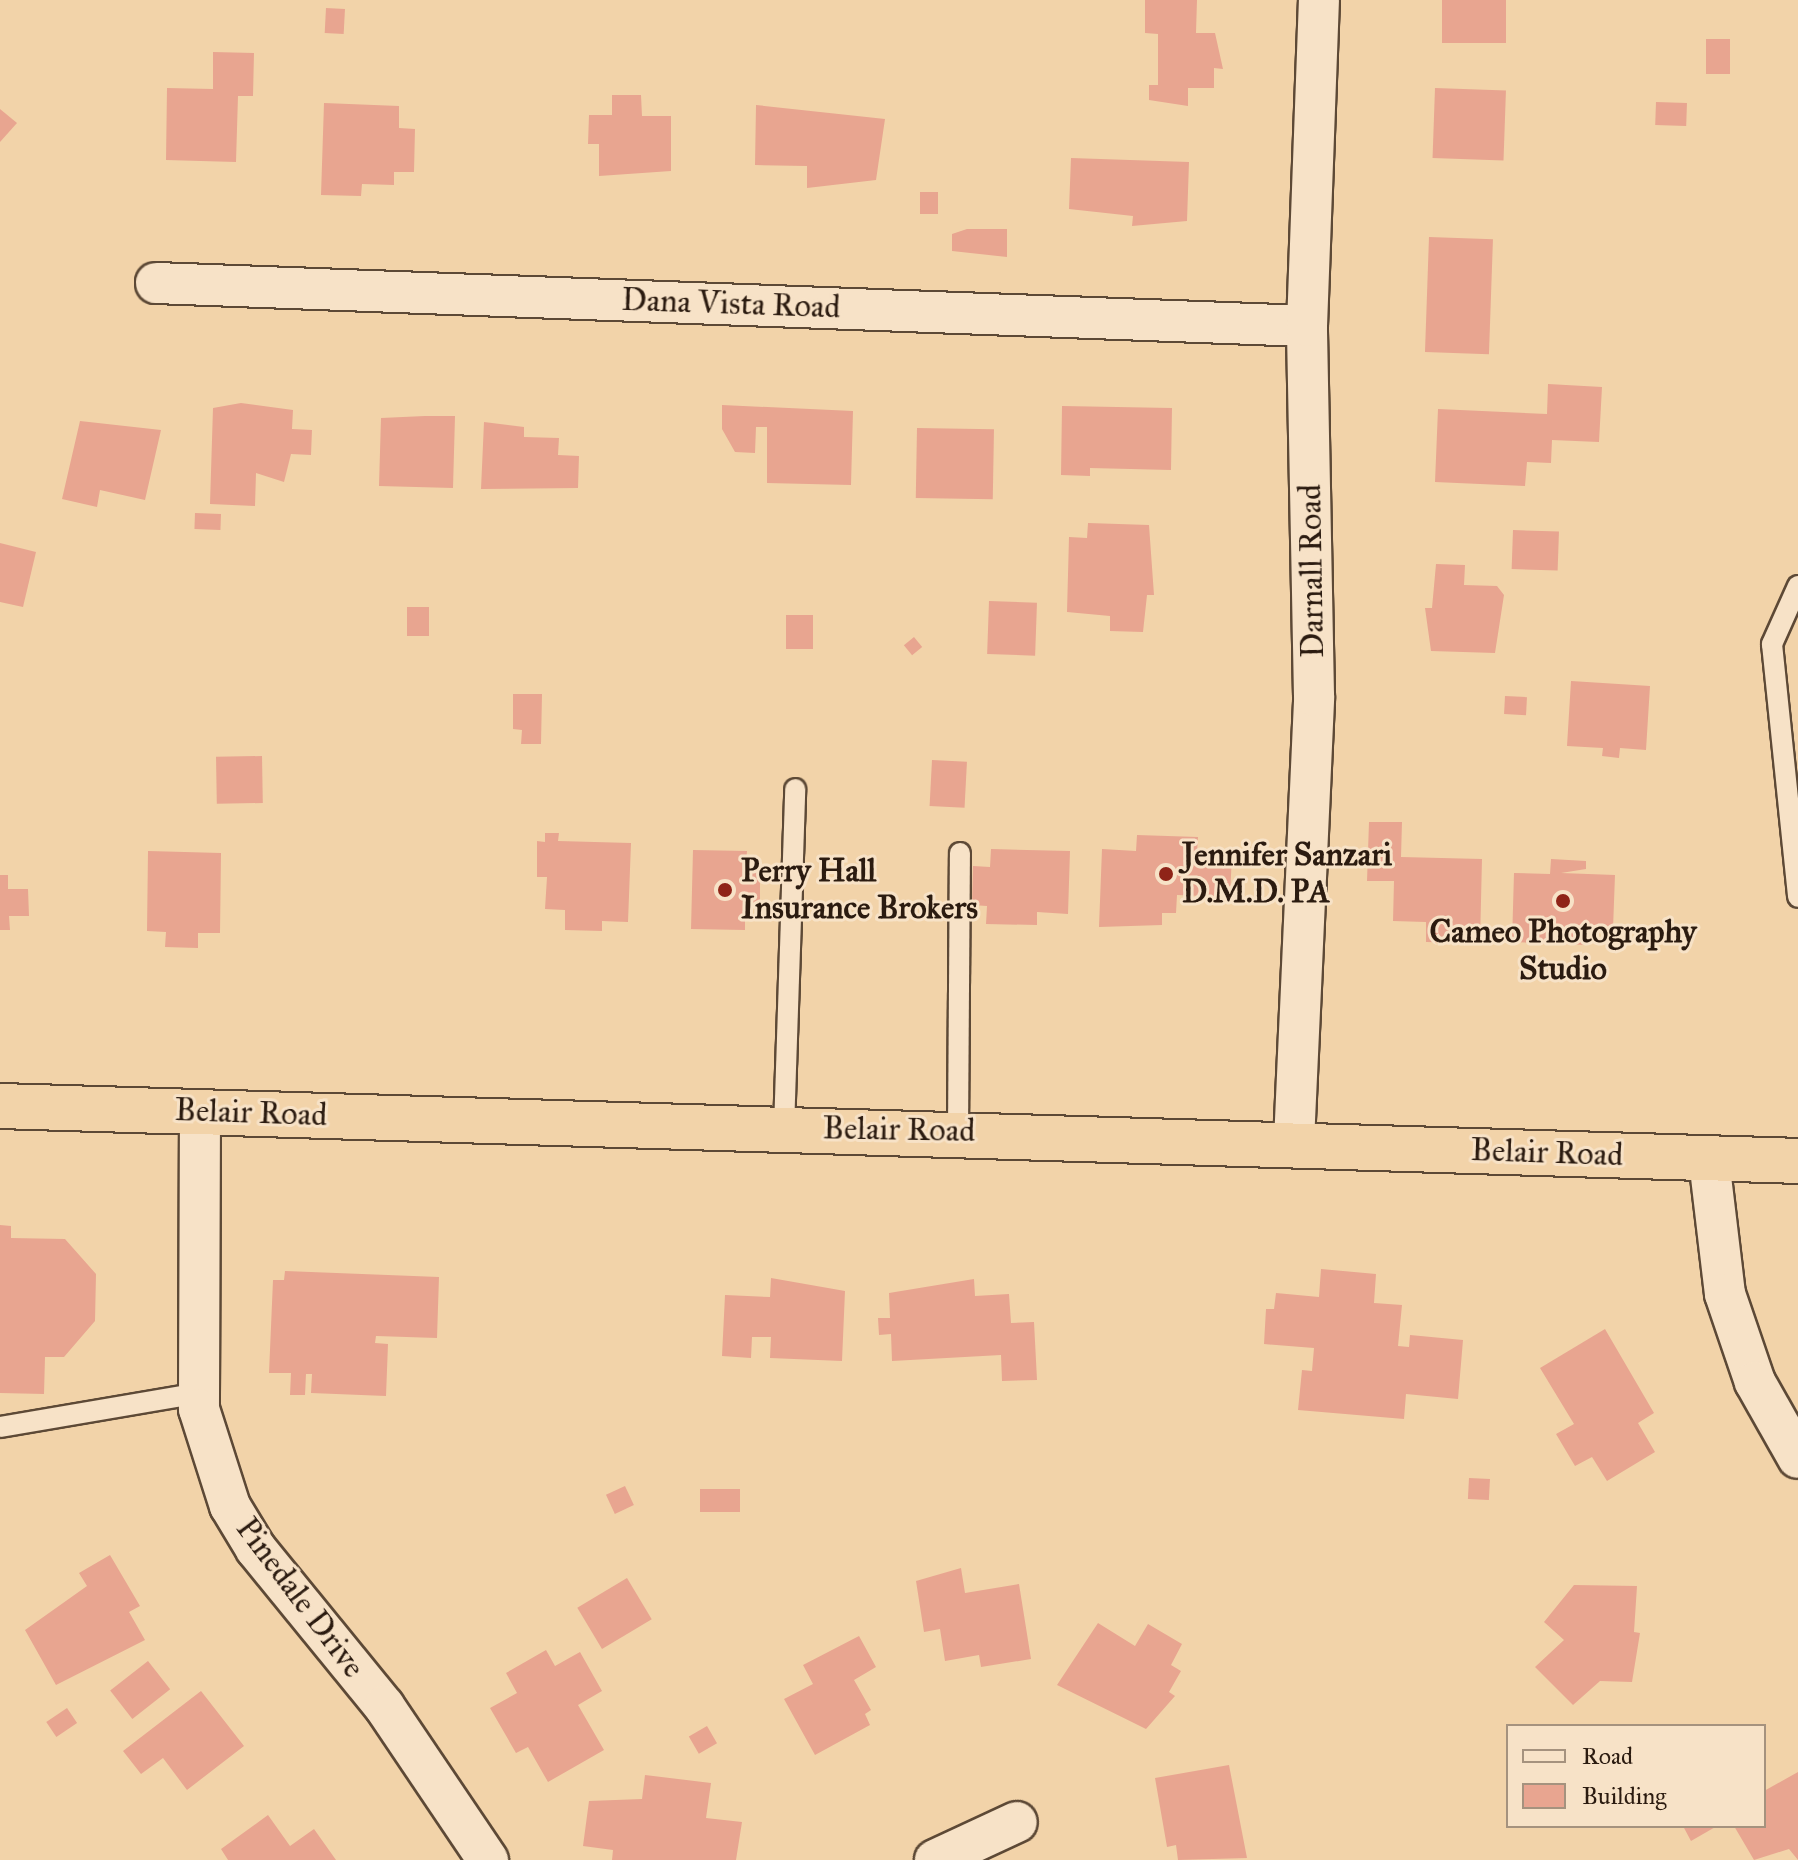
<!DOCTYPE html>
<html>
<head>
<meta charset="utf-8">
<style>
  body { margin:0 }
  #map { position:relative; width:1798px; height:1860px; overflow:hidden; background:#f2d3a9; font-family:"IM FELL Great Primer",serif }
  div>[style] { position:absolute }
  .building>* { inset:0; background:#e8a590; transform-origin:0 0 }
  .roads { filter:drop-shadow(2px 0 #5d4936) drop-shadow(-2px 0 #5d4936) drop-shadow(0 2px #5d4936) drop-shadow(0 -2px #5d4936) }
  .lane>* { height:20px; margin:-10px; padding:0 10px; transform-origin:10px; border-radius:10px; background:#f7e2c7 }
  .street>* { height:40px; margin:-20px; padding:0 20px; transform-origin:20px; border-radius:20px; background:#f7e2c7 }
  .highway>* { height:44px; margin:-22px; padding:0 22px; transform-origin:22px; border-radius:22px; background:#f2d3a9 }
  .dots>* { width:22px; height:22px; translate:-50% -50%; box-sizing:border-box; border:4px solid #f7e2c7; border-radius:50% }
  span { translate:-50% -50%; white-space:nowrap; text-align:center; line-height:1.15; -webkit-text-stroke:6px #f7e2c7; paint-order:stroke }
  .street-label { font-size:32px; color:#2b1b10 }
  .poi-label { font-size:32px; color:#2b1b10; font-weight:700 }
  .left { translate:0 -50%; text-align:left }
  .legend { position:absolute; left:1506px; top:1724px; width:260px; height:104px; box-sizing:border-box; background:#f7e2c7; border:2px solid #a5927e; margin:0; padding:10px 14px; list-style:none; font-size:24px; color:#2b1b10 }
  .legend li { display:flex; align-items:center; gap:16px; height:40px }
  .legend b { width:40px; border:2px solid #a5927e }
</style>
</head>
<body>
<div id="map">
  <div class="building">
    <i style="clip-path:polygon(1145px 0,1197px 0,1196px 33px,1215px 33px,1223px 69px,1214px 68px,1214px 88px,1188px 88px,1188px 106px,1149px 100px,1149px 85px,1158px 85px,1158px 34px,1145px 33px)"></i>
    <i style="left:1442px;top:0;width:64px;height:43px"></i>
    <i style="left:326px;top:8px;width:19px;height:25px;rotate:3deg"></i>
    <i style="left:1706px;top:39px;width:24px;height:35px"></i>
    <i style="clip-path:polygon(213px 52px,254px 53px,253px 96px,238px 96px,236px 162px,166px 160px,167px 88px,213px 89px)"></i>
    <i style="left:1435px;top:88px;width:71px;height:70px;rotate:2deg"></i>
    <i style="clip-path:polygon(612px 95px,641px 95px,642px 116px,671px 116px,671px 171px,599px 176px,599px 144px,588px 144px,589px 115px,612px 115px)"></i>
    <i style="left:1656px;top:102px;width:31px;height:23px;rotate:2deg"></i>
    <i style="clip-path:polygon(324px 103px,399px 106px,399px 128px,415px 129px,414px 172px,394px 172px,394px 185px,362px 184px,361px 196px,321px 195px)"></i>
    <i style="clip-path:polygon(756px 105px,885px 119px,876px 180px,807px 188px,807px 166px,755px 165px)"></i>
    <i style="clip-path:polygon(0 109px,17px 123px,0 142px)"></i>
    <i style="clip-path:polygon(1071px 158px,1189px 162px,1187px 221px,1132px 226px,1133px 216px,1069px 209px)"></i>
    <i style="left:920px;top:192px;width:18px;height:22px"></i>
    <i style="clip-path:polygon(967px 229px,1007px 229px,1007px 257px,952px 251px,952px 234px)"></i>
    <i style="left:1429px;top:237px;width:64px;height:115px;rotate:2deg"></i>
    <i style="clip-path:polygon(1548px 384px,1602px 387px,1599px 442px,1552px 440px,1551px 463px,1527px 462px,1525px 486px,1435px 482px,1438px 409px,1547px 414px)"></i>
    <i style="clip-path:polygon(241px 403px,293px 410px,292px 429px,312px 430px,311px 455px,291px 454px,284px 482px,256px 473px,255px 506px,210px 504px,213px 408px)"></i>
    <i style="clip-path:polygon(722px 405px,853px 411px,851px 485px,767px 483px,767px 427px,756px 427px,755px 453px,735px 452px,722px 429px)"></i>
    <i style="clip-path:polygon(1062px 406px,1172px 408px,1171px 470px,1090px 468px,1090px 476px,1061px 475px)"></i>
    <i style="clip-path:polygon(425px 416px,455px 416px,453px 488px,379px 486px,381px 418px)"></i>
    <i style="clip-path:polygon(80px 421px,161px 430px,145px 500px,100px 490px,97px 507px,62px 499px)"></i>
    <i style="clip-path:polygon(484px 422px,524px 427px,524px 437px,559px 438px,558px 455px,579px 456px,578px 488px,481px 489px)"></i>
    <i style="left:917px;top:428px;width:77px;height:70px;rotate:1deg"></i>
    <i style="left:195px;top:513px;width:26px;height:16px;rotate:2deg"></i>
    <i style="clip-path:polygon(1088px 523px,1149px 525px,1154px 595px,1147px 595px,1143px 632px,1110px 631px,1110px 616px,1067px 612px,1069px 537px,1087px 538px)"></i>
    <i style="left:1513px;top:530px;width:46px;height:39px;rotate:2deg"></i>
    <i style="clip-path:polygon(0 543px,36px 552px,23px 607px,0 602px)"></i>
    <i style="clip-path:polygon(1436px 564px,1465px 565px,1464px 585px,1497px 586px,1504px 595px,1495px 653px,1431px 651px,1425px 608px,1432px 608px)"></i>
    <i style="left:989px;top:601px;width:48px;height:53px;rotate:2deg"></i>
    <i style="left:407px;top:607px;width:22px;height:29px"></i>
    <i style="left:786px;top:615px;width:27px;height:34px"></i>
    <i style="left:914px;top:637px;width:13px;height:13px;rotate:51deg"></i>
    <i style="clip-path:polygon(1571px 681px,1650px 686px,1646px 750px,1620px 748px,1619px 758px,1602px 756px,1603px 748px,1567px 746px)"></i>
    <i style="clip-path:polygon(513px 694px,542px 694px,541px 744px,521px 744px,522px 730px,513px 729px)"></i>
    <i style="left:1505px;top:696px;width:22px;height:18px;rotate:3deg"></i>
    <i style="left:262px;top:756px;width:47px;height:46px;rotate:89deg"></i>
    <i style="left:932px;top:760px;width:35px;height:46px;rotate:3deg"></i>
    <i style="clip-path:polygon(1369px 822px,1402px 822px,1401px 857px,1482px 859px,1480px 943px,1426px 942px,1426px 922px,1393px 921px,1394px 881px,1367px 881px)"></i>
    <i style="clip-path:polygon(545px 833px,559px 833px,558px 841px,631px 843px,628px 922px,602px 921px,602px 931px,565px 930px,565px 910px,545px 909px,547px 877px,537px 877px,537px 841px,545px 842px)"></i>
    <i style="clip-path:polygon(1137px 835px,1198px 837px,1197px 852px,1232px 854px,1230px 897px,1177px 895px,1176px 913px,1162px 913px,1162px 925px,1099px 927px,1102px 849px,1136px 851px)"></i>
    <i style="clip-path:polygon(991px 849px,1070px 851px,1068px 914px,1037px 912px,1037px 925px,986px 924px,987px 906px,972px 905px,973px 866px,990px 867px)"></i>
    <i style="clip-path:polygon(693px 850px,747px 851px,746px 863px,760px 863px,760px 906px,745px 906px,745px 930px,691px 929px)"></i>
    <i style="clip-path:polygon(148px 851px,221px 853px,220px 933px,198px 933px,198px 948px,165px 947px,166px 932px,147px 931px)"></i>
    <i style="clip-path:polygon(1551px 859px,1586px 861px,1586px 869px,1561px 873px,1615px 875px,1613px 929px,1589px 928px,1588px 945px,1512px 942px,1514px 873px,1550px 874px)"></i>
    <i style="clip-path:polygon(0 875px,8px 875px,8px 889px,28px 889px,29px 916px,9px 916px,10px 930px,0 930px)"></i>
    <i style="clip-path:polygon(0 1225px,11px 1226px,11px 1238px,65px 1239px,96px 1274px,95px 1321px,64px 1357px,45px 1357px,44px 1394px,0 1393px)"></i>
    <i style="clip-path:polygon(1321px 1269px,1376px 1274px,1374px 1303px,1402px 1305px,1398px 1346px,1409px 1347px,1410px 1335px,1463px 1340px,1458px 1399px,1406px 1394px,1404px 1419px,1298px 1410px,1302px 1370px,1312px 1371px,1314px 1348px,1264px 1344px,1266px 1309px,1274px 1309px,1276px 1293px,1319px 1297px)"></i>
    <i style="clip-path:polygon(285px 1271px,439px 1277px,437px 1338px,376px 1336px,375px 1343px,388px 1344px,386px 1396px,311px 1393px,312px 1374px,306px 1374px,305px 1395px,290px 1395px,291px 1373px,269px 1373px,273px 1280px,284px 1280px)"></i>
    <i style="clip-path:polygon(771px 1278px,845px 1291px,842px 1361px,770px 1358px,771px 1337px,752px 1337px,751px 1358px,722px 1356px,725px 1295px,770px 1297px)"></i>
    <i style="clip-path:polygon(974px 1279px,975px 1296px,1009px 1294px,1011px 1323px,1034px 1322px,1037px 1380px,1002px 1381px,1001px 1355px,892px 1361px,891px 1334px,879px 1335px,878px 1318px,890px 1318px,889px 1293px)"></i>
    <i style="clip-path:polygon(1605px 1329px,1654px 1413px,1638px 1423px,1655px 1452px,1607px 1481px,1592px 1457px,1575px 1466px,1556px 1434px,1574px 1424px,1540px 1368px)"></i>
    <i style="left:1469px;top:1478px;width:21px;height:21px;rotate:3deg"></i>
    <i style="left:625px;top:1486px;width:21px;height:21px;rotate:65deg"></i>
    <i style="left:700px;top:1489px;width:40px;height:23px"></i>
    <i style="clip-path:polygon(110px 1555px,140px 1606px,129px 1612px,145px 1640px,56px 1685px,25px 1630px,87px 1586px,79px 1573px)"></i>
    <i style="clip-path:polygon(961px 1568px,965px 1593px,1019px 1584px,1031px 1659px,981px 1667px,979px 1655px,945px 1661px,940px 1629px,924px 1632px,916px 1581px)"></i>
    <i style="left:627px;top:1578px;width:48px;height:58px;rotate:59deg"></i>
    <i style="clip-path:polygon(1574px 1585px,1637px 1586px,1634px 1632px,1640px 1633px,1632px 1682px,1600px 1681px,1573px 1705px,1535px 1667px,1564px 1640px,1544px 1622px)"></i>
    <i style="clip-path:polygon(1098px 1623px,1135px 1646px,1148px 1624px,1182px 1644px,1171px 1665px,1181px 1671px,1169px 1692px,1175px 1696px,1146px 1729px,1057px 1685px)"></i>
    <i style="clip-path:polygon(859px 1636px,876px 1667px,854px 1680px,871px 1710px,865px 1714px,870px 1725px,815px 1755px,784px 1699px,813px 1684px,803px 1665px)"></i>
    <i style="clip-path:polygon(546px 1650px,555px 1666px,580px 1652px,602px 1691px,578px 1705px,604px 1750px,548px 1782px,528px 1747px,516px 1753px,490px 1708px,517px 1693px,506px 1673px)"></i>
    <i style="left:148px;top:1661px;width:36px;height:48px;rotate:52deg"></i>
    <i style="clip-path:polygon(201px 1691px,244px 1746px,187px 1790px,163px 1758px,141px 1774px,123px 1751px)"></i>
    <i style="left:67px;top:1708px;width:18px;height:25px;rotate:56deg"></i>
    <i style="left:707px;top:1726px;width:20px;height:21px;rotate:60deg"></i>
    <i style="clip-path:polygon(1229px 1765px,1247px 1858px,1178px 1860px,1176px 1845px,1167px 1847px,1155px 1778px)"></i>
    <i style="clip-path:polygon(1798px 1772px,1798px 1860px,1789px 1849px,1754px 1860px,1734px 1826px,1764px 1826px,1764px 1791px)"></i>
    <i style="clip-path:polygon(645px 1775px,711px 1783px,706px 1818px,742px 1822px,736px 1860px,612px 1860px,613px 1850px,583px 1846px,589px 1801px,642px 1799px)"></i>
    <i style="clip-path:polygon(268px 1815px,290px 1846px,314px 1829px,336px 1860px,228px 1860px,221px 1849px)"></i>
    <i style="clip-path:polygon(1683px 1826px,1717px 1826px,1691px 1841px)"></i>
  </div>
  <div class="roads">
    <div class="lane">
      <i style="left:1798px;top:586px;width:64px;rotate:114.1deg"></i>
      <i style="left:1772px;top:644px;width:254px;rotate:84.1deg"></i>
      <i style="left:784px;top:1129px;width:340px;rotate:-88.1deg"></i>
      <i style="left:958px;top:1131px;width:278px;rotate:-89.6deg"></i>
      <i style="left:0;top:1427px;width:202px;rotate:-9.7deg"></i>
    </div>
    <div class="street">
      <i style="left:156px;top:283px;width:1152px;rotate:2.14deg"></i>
      <i style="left:200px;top:1111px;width:298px;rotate:90.2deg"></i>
      <i style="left:199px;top:1409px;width:102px;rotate:72.3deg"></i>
      <i style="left:230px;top:1506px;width:50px;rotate:58.8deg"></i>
      <i style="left:256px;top:1549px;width:203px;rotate:50.8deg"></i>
      <i style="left:384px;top:1706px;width:186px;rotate:56deg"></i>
      <i style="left:1294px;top:1142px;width:446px;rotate:-87.4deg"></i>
      <i style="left:1314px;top:696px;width:370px;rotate:-91.1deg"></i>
      <i style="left:1307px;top:326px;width:326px;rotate:-87.9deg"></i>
      <i style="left:1709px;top:1160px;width:135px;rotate:83.2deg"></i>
      <i style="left:1725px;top:1294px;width:93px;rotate:71.2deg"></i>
      <i style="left:1755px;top:1382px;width:87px;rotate:60.5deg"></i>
      <i style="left:935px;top:1860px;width:90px;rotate:-24.9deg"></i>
    </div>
    <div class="highway">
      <i style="left:0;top:1106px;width:1799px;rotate:1.75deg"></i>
    </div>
  </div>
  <div class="dots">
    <i style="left:1166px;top:874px;background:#8f2418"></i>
    <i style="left:725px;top:890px;background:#8f2418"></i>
    <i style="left:1563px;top:901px;background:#8f2418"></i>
  </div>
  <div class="street-label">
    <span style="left:731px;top:304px;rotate:2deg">Dana Vista Road</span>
    <span style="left:1312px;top:571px;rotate:-91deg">Darnall Road</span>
    <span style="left:251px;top:1113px;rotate:2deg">Belair Road</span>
    <span style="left:899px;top:1130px;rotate:1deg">Belair Road</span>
    <span style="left:1547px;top:1153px;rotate:2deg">Belair Road</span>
    <span style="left:300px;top:1598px;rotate:53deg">Pinedale Drive</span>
  </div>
  <div class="poi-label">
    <span class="left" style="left:1182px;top:874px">Jennifer Sanzari<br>D.M.D. PA</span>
    <span class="left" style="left:741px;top:890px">Perry Hall<br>Insurance Brokers</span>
    <span style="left:1563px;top:951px">Cameo Photography<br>Studio</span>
  </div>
  <ul class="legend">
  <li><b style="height:10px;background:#f7e2c7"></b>Road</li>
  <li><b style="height:22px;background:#e8a590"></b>Building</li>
  </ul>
</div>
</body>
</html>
